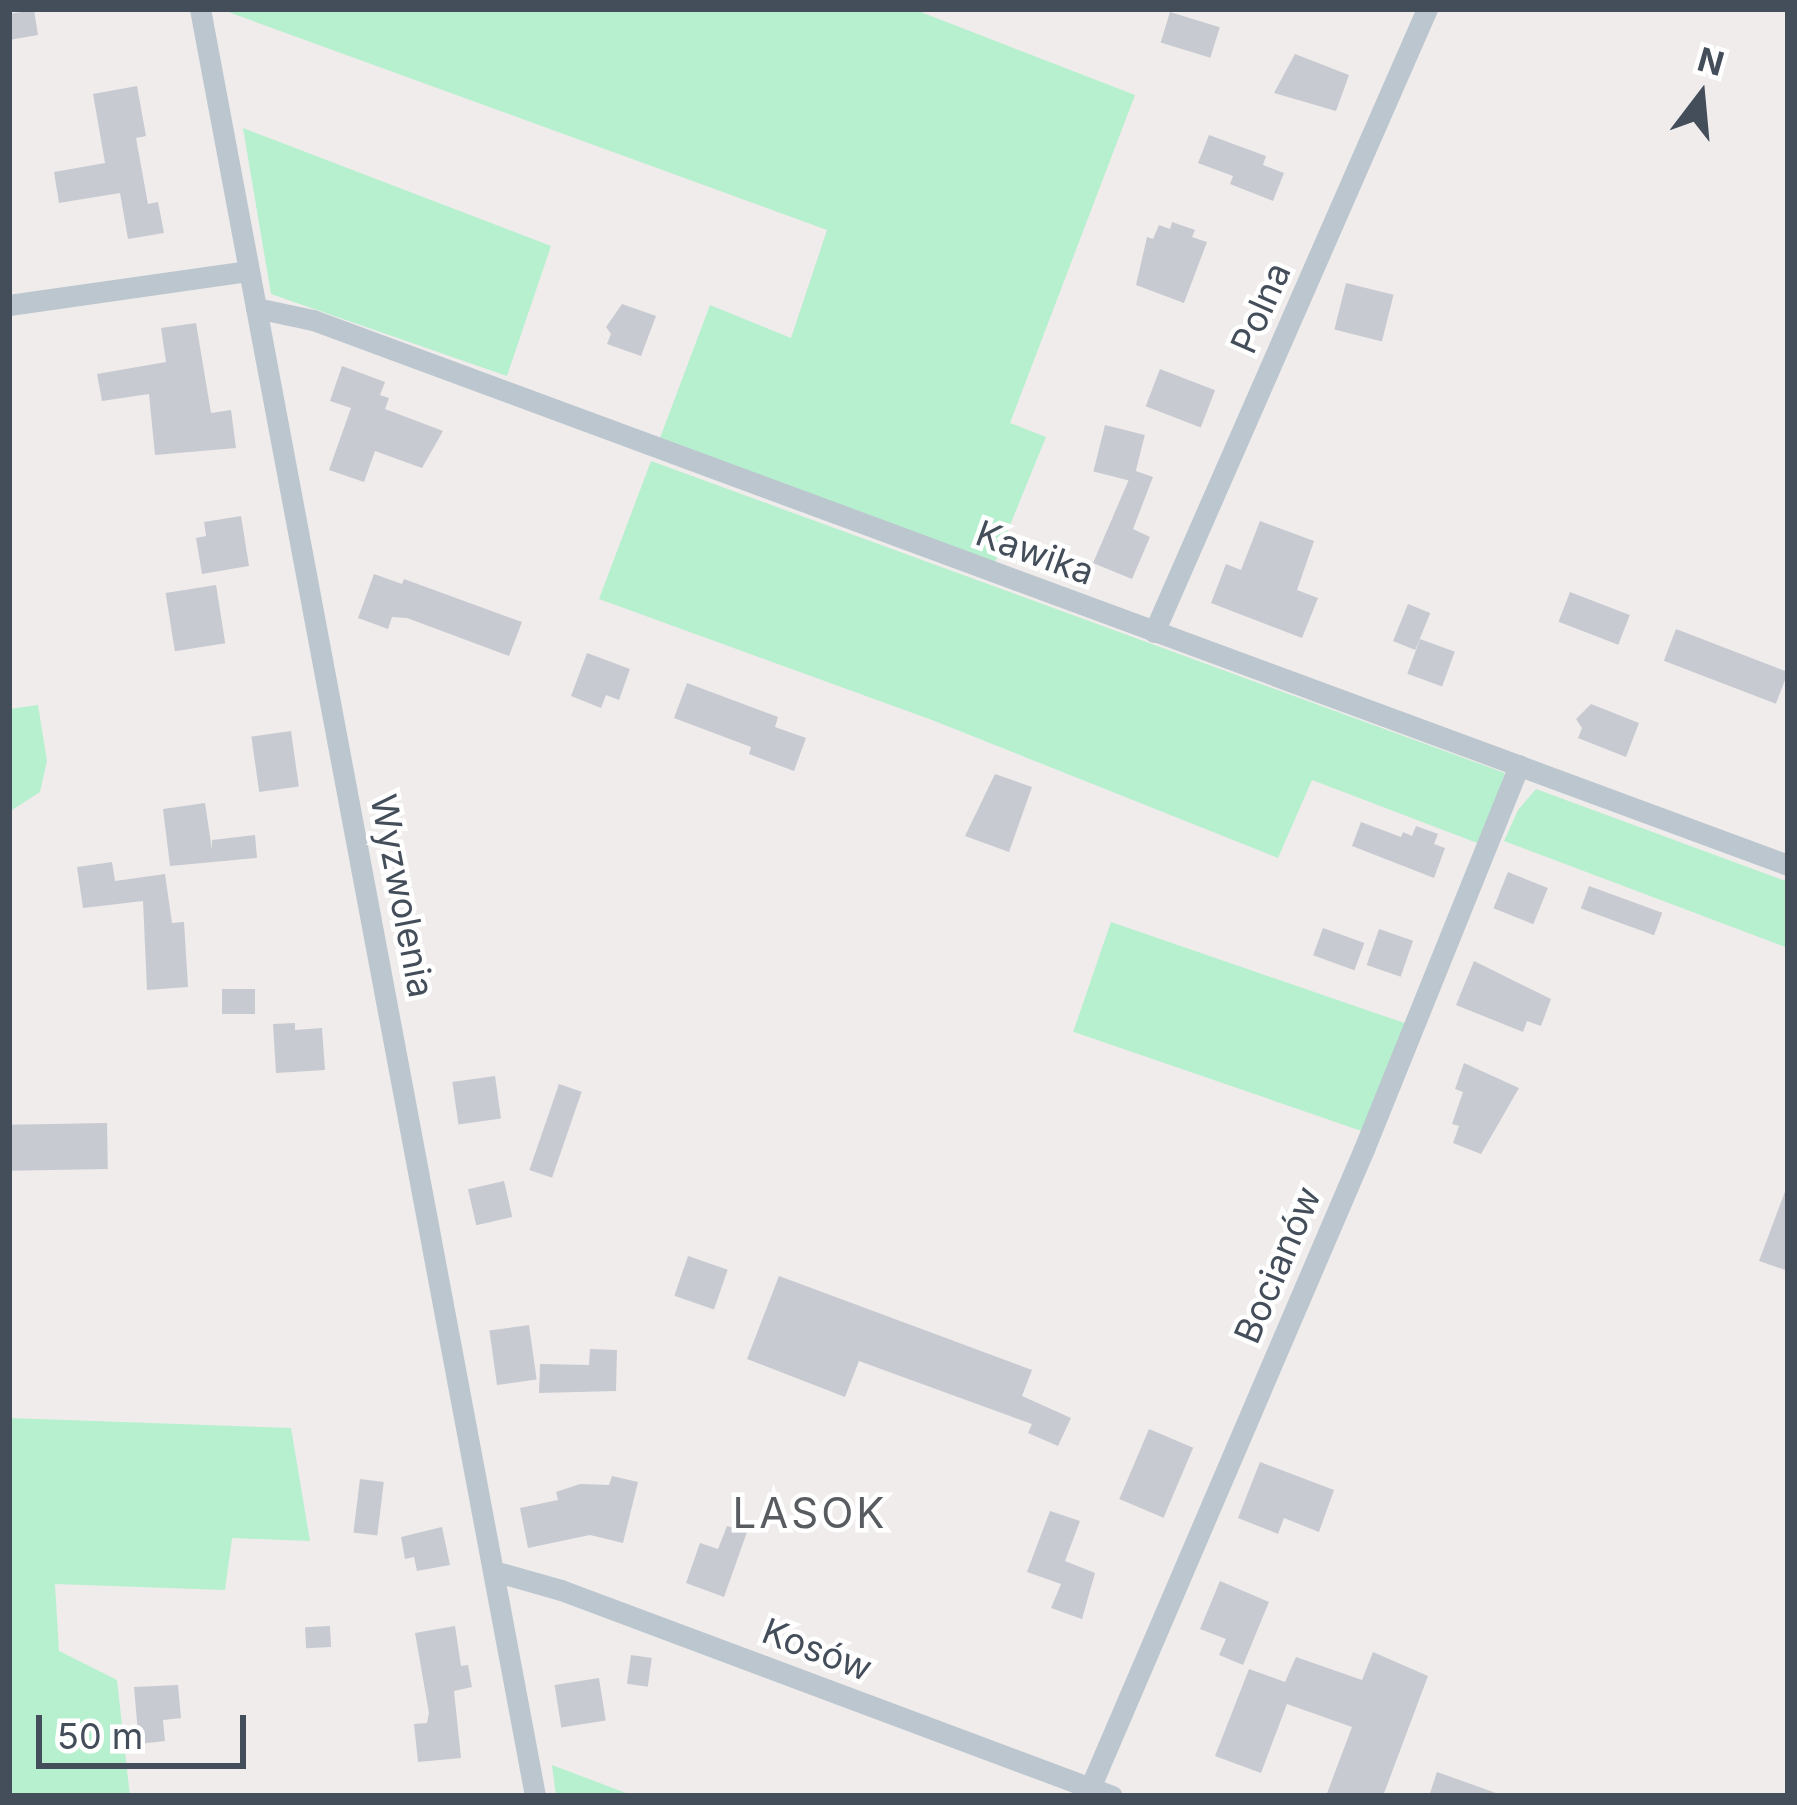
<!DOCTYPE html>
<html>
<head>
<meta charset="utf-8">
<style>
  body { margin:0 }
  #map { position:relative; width:1797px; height:1805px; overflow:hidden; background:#efeceb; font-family:Inter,sans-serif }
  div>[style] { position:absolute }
  .green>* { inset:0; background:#b7f0cf; transform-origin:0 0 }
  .building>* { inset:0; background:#c8cad2; transform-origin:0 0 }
  .minor>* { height:21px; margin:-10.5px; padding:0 10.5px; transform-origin:10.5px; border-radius:10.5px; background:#bcc6cf }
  span { translate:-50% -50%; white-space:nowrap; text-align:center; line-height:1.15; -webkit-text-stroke:9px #fff; paint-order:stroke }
  .street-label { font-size:36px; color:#444e5a }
  .quarter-label { font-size:42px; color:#585c61; letter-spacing:3px }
  .frame { position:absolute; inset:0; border:12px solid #444e5a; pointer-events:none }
  .north { position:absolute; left:1641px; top:36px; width:120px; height:120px; -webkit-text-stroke:9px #fff; paint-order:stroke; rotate:16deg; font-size:33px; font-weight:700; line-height:48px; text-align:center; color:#444e5a }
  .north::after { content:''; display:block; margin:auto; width:42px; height:54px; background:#444e5a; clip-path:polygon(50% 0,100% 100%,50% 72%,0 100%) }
  .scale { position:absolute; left:36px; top:1715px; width:210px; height:54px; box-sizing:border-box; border:6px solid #444e5a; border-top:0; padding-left:15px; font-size:36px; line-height:42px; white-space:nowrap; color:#444e5a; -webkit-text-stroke:9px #fff; paint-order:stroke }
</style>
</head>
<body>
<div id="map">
  <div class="green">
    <i style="clip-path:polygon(220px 9px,913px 9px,1135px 95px,1010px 423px,1046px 437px,995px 562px,660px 438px,710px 305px,791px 338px,827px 230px)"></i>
    <i style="clip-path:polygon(243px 128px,551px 246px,507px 376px,271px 294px)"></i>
    <i style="clip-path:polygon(651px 461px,1505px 773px,1480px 844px,1312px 780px,1278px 858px,932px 720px,599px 599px)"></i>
    <i style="clip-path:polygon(38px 705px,47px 761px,40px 792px,9px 812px,9px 709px)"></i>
    <i style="clip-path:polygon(1536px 789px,1788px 882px,1788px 948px,1504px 841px,1518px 810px)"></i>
    <i style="left:1111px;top:922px;width:312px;height:116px;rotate:19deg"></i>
    <i style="clip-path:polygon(9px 1418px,291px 1428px,310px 1541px,232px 1538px,225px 1590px,55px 1584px,59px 1651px,117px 1680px,130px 1796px,9px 1796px)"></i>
    <i style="clip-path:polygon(552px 1765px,634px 1796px,556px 1796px)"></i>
  </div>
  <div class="building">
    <i style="clip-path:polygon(34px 10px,38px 35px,9px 40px,9px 14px)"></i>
    <i style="left:1170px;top:12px;width:52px;height:32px;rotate:17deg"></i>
    <i style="clip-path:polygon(1295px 54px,1349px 75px,1336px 111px,1274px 93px)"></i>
    <i style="clip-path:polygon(137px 86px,146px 136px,136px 138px,148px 204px,158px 202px,164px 233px,128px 239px,120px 193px,59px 203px,54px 172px,105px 163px,93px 94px)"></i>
    <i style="clip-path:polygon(1209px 135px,1266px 156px,1263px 165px,1284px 173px,1273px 201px,1230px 184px,1233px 176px,1198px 163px)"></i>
    <i style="clip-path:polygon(1172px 222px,1195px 230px,1192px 237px,1207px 242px,1184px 303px,1136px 285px,1147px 237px,1153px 239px,1159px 225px,1170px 229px)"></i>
    <i style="left:1346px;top:283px;width:49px;height:48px;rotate:14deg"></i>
    <i style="clip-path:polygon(622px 304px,656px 316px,641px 356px,607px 344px,611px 334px,606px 327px)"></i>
    <i style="clip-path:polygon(196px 323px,211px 413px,231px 410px,236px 448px,155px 455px,149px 394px,102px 401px,97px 374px,166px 362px,161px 328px)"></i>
    <i style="clip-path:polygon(342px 366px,385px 382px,380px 395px,389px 398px,385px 409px,443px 431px,422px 468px,375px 451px,364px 482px,329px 470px,351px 408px,330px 401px)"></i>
    <i style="left:1160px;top:369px;width:59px;height:40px;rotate:21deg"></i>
    <i style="left:1105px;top:425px;width:41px;height:48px;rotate:14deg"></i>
    <i style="clip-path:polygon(1133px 470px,1153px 477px,1133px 529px,1150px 537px,1132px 579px,1093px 563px)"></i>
    <i style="clip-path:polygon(241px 516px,249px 566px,202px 574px,196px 538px,206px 536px,204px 522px)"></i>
    <i style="clip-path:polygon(1260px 521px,1314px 541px,1297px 590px,1318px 598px,1302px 638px,1211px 603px,1226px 564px,1241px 570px)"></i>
    <i style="clip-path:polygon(374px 574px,402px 584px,404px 579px,522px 622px,509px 656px,407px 618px,392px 617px,388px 629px,358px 618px)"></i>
    <i style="left:216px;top:585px;width:59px;height:51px;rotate:81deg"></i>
    <i style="left:1570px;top:592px;width:64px;height:32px;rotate:21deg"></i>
    <i style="left:1408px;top:604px;width:24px;height:40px;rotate:22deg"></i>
    <i style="left:1676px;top:629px;width:120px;height:34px;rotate:21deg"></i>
    <i style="left:1420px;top:639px;width:37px;height:37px;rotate:20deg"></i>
    <i style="clip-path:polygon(587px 653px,630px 669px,619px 700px,606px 695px,601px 708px,571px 696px)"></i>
    <i style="clip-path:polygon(687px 683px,778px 717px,775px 727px,806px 738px,794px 771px,749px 754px,751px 747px,674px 718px)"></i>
    <i style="clip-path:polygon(1591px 704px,1639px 723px,1626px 757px,1578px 738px,1582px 728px,1576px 719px)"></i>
    <i style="left:291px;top:731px;width:56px;height:40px;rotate:82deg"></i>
    <i style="clip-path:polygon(995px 774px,1032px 787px,1009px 852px,965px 836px)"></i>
    <i style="clip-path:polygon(205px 803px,212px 850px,212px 840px,255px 835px,257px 858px,170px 866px,163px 809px)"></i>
    <i style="clip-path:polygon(1361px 822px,1401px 837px,1403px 832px,1412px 836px,1416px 826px,1438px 834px,1434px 844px,1445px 848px,1434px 878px,1352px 846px)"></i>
    <i style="clip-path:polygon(112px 862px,115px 881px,165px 874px,172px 923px,184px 922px,188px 987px,147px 990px,143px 901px,83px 908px,77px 867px)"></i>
    <i style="left:1508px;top:872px;width:43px;height:39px;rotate:22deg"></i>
    <i style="left:1589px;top:886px;width:78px;height:24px;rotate:20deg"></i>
    <i style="left:1323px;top:928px;width:44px;height:29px;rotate:20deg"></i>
    <i style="left:1379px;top:929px;width:36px;height:38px;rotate:19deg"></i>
    <i style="clip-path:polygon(1474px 961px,1551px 999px,1541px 1026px,1527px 1021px,1523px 1032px,1456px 1005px)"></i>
    <i style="left:255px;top:989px;width:25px;height:33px;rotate:90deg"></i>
    <i style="clip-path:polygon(295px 1023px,295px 1030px,322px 1028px,325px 1070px,276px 1073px,273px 1024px)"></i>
    <i style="clip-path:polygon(1464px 1063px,1519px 1088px,1481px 1154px,1453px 1143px,1459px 1126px,1452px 1124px,1463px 1092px,1455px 1089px)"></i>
    <i style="left:495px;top:1076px;width:43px;height:43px;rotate:82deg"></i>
    <i style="left:559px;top:1084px;width:24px;height:91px;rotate:19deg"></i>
    <i style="left:107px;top:1123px;width:46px;height:98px;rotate:89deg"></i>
    <i style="left:504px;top:1181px;width:37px;height:37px;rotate:77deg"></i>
    <i style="clip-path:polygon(1786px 1189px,1788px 1189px,1788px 1271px,1759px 1261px)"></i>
    <i style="left:688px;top:1256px;width:42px;height:42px;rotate:19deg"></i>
    <i style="clip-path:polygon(779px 1276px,1032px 1370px,1022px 1396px,1071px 1418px,1058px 1446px,1028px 1433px,1032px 1424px,859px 1361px,845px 1397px,747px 1359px)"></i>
    <i style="left:529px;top:1325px;width:55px;height:40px;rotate:82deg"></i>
    <i style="clip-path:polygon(590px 1349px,617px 1350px,616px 1391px,539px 1393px,540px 1364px,589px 1365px)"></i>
    <i style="left:1149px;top:1429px;width:48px;height:76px;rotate:23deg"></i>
    <i style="clip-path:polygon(1260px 1462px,1334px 1490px,1319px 1532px,1284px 1518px,1278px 1534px,1238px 1518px)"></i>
    <i style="clip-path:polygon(612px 1476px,638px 1482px,623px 1543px,590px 1535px,528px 1548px,520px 1508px,558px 1500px,556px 1492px,580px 1484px,609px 1485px)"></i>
    <i style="left:360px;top:1479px;width:24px;height:54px;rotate:7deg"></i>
    <i style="clip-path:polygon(1050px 1511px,1080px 1521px,1065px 1561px,1095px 1573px,1082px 1619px,1051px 1608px,1061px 1584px,1027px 1572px)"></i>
    <i style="clip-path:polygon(727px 1526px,747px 1532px,724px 1597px,686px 1583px,700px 1543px,718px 1549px)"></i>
    <i style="clip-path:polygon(442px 1527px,450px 1565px,417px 1571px,414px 1557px,405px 1559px,401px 1537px)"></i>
    <i style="clip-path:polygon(1220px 1581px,1269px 1602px,1243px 1665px,1219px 1655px,1226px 1639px,1200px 1629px)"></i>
    <i style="left:330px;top:1626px;width:21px;height:25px;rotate:87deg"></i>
    <i style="clip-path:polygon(455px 1626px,461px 1666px,468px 1665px,472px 1687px,454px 1691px,461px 1758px,418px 1762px,414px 1724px,427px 1723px,429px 1713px,415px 1633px)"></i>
    <i style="clip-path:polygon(1373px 1652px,1428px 1676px,1383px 1796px,1326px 1796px,1352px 1727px,1287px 1704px,1261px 1773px,1215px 1756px,1249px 1669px,1285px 1682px,1296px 1657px,1362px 1680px)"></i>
    <i style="left:631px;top:1655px;width:21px;height:29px;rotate:8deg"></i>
    <i style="left:599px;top:1678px;width:43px;height:45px;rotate:81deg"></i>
    <i style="clip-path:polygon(178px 1685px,181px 1718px,163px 1720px,165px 1741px,139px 1744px,134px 1687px)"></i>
    <i style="clip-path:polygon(1437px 1772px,1496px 1793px,1496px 1796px,1429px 1796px)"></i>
  </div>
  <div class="minor">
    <i style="left:200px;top:9px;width:1818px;rotate:79.38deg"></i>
    <i style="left:9px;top:305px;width:242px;rotate:-8.1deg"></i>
    <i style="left:256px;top:308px;width:58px;rotate:11.9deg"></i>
    <i style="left:313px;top:320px;width:1572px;rotate:20.28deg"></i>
    <i style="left:1154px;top:632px;width:680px;rotate:-66.34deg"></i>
    <i style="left:497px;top:1572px;width:66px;rotate:15.7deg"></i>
    <i style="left:561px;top:1590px;width:588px;rotate:20.5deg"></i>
    <i style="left:1090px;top:1788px;width:695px;rotate:-66.79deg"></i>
    <i style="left:1364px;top:1149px;width:414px;rotate:-68deg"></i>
  </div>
  <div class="street-label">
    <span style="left:1261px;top:308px;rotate:-66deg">Polna</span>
    <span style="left:1035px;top:553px;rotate:20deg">Kawika</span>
    <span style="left:402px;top:896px;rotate:79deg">Wyzwolenia</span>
    <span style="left:1278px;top:1265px;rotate:-67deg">Bocianów</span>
    <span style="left:817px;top:1650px;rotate:21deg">Kosów</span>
  </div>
  <div class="quarter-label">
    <span style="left:810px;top:1513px">LASOK</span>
  </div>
  <div class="frame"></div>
  <div class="north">N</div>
  <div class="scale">50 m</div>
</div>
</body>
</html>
